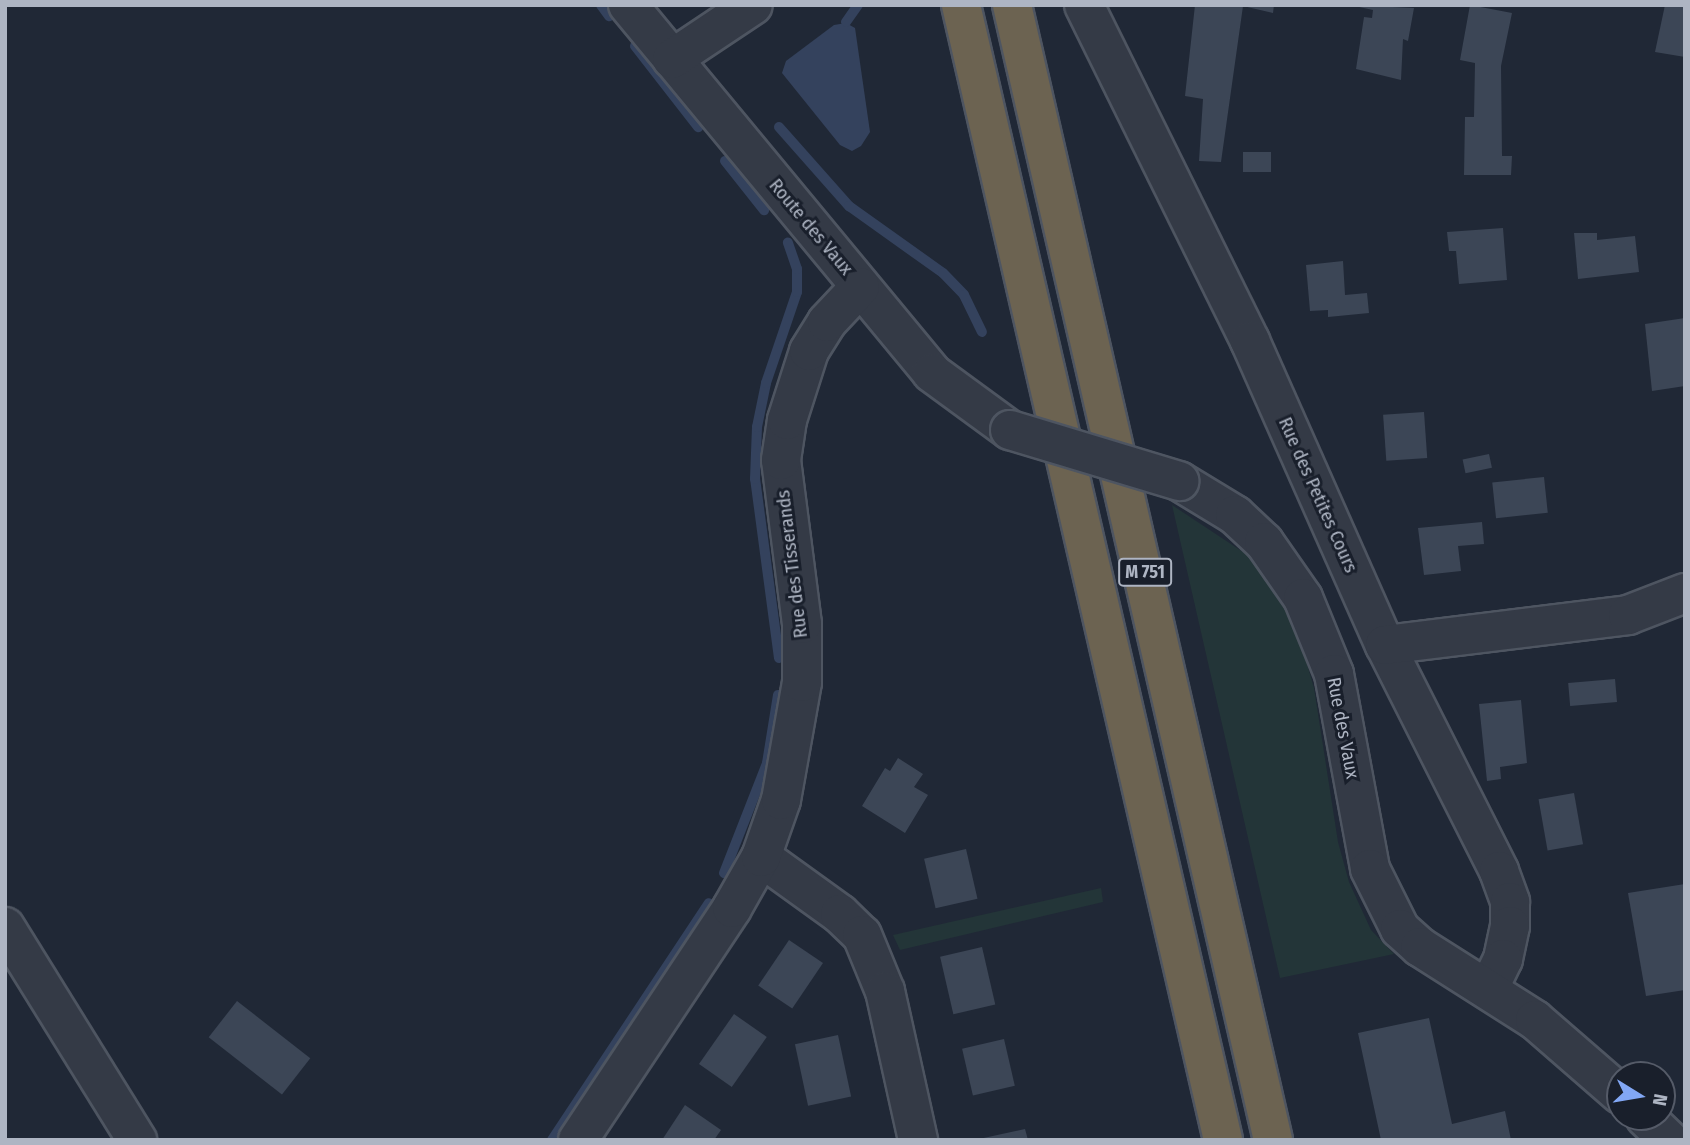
<!DOCTYPE html>
<html>
<head>
<meta charset="utf-8">
<style>
  body { margin:0 }
  #map { position:relative; width:1690px; height:1145px; overflow:hidden; background:#202836; font-family:"Fira Sans Condensed",sans-serif }
  div>[style] { position:absolute }
  .green>* { inset:0; background:#233538 }
  .water>* { inset:0; background:#34425d }
  .stream>* { height:10px; margin:-5px; padding:0 5px; transform-origin:5px; border-radius:5px; background:#34425d }
  .building>* { inset:0; background:#3c4656; transform-origin:0 0 }
  .roads { filter:drop-shadow(2px 0 #4e5561) drop-shadow(-2px 0 #4e5561) drop-shadow(0 2px #4e5561) drop-shadow(0 -2px #4e5561) }
  .minor>* { height:38px; margin:-19px; padding:0 19px; transform-origin:19px; border-radius:19px; background:#343a46 }
  .highway>* { height:38px; margin:-19px; padding:0 19px; transform-origin:19px; border-radius:19px; background:#6c6351 }
  .bridges { filter:drop-shadow(2px 0 #4e5561) drop-shadow(-2px 0 #4e5561) drop-shadow(0 2px #4e5561) drop-shadow(0 -2px #4e5561) }
  .minor-bridge>* { height:38px; margin:-19px; padding:0 19px; transform-origin:19px; border-radius:19px; background:#343a46 }
  span { translate:-50% -50%; white-space:nowrap; text-align:center; line-height:1.15; -webkit-text-stroke:6px #191f2b; paint-order:stroke }
  .shield-label span { padding:2px 5px; background:#191f2b; border:2px solid; border-radius:5px; -webkit-text-stroke-width:0 }
  .shield-label { font-size:18px; color:#aeb5c3; font-weight:700 }
  .street-label { font-size:19px; color:#aeb5c3 }
  .frame { position:absolute; inset:0; border:7px solid #aeb5c3; pointer-events:none }
  .north { position:absolute; left:1606px; top:1061px; width:70px; height:70px; box-sizing:border-box; background:#191f2b; border:2px solid #555b68; border-radius:50%; rotate:101deg; font-size:19px; font-weight:700; line-height:28px; text-align:center; color:#aeb5c3 }
  .north::after { content:''; display:block; margin:auto; width:24px; height:32px; background:#82a7f4; clip-path:polygon(50% 0,100% 100%,50% 72%,0 100%) }
</style>
</head>
<body>
<div id="map">
  <div class="green">
    <i style="clip-path:polygon(1172px 505px,1249px 556px,1274px 589px,1300px 640px,1314px 688px,1338px 842px,1349px 882px,1371px 930px,1394px 954px,1280px 978px)"></i>
    <i style="clip-path:polygon(1101px 888px,1103px 902px,900px 950px,893px 935px)"></i>
  </div>
  <div class="water">
    <i style="clip-path:polygon(846px 23px,855px 28px,870px 132px,861px 146px,852px 151px,840px 145px,782px 73px,786px 61px,834px 25px)"></i>
  </div>
  <div class="stream">
    <i style="left:601px;top:5px;width:14px;rotate:54deg"></i>
    <i style="left:846px;top:22px;width:21px;rotate:-55deg"></i>
    <i style="left:635px;top:46px;width:103px;rotate:52.1deg"></i>
    <i style="left:779px;top:127px;width:106px;rotate:48.5deg"></i>
    <i style="left:849px;top:206px;width:115px;rotate:35.5deg"></i>
    <i style="left:943px;top:273px;width:30px;rotate:46deg"></i>
    <i style="left:964px;top:295px;width:41px;rotate:64.1deg"></i>
    <i style="left:725px;top:161px;width:63px;rotate:51.5deg"></i>
    <i style="left:779px;top:658px;width:181px;rotate:-97.6deg"></i>
    <i style="left:755px;top:479px;width:52px;rotate:-87.8deg"></i>
    <i style="left:757px;top:427px;width:45px;rotate:-78.4deg"></i>
    <i style="left:766px;top:383px;width:96px;rotate:-71.2deg"></i>
    <i style="left:797px;top:292px;width:23px;rotate:-90deg"></i>
    <i style="left:797px;top:269px;width:28px;rotate:-109deg"></i>
    <i style="left:724px;top:873px;width:118px;rotate:-68.6deg"></i>
    <i style="left:767px;top:763px;width:69px;rotate:-80.8deg"></i>
    <i style="left:552px;top:1140px;width:284px;rotate:-56.5deg"></i>
  </div>
  <div class="building">
    <i style="clip-path:polygon(1195px 5px,1274px 5px,1273px 13px,1243px 6px,1221px 162px,1199px 161px,1203px 99px,1185px 96px)"></i>
    <i style="clip-path:polygon(1350px 5px,1414px 8px,1408px 41px,1403px 39px,1401px 80px,1356px 69px,1364px 17px,1372px 18px,1373px 10px)"></i>
    <i style="clip-path:polygon(1470px 5px,1512px 13px,1501px 66px,1502px 156px,1512px 156px,1511px 175px,1464px 175px,1465px 117px,1474px 117px,1475px 63px,1460px 60px)"></i>
    <i style="clip-path:polygon(1665px 5px,1685px 5px,1685px 57px,1655px 52px)"></i>
    <i style="left:1243px;top:152px;width:28px;height:20px"></i>
    <i style="clip-path:polygon(1503px 228px,1507px 280px,1459px 284px,1456px 251px,1449px 251px,1447px 232px)"></i>
    <i style="clip-path:polygon(1574px 233px,1597px 233px,1597px 240px,1635px 236px,1639px 272px,1578px 279px)"></i>
    <i style="clip-path:polygon(1343px 261px,1345px 295px,1367px 293px,1369px 313px,1328px 317px,1328px 310px,1310px 311px,1306px 265px)"></i>
    <i style="clip-path:polygon(1685px 318px,1685px 386px,1652px 391px,1645px 324px)"></i>
    <i style="left:1424px;top:412px;width:46px;height:41px;rotate:86deg"></i>
    <i style="left:1489px;top:454px;width:14px;height:27px;rotate:78deg"></i>
    <i style="left:1544px;top:477px;width:36px;height:52px;rotate:84deg"></i>
    <i style="clip-path:polygon(1482px 522px,1484px 544px,1458px 546px,1461px 571px,1424px 575px,1418px 528px)"></i>
    <i style="left:1615px;top:679px;width:23px;height:47px;rotate:85deg"></i>
    <i style="clip-path:polygon(1521px 700px,1527px 763px,1500px 767px,1501px 779px,1487px 781px,1479px 704px)"></i>
    <i style="clip-path:polygon(898px 758px,923px 774px,914px 787px,928px 795px,905px 833px,862px 806px,885px 768px,890px 771px)"></i>
    <i style="left:1574px;top:793px;width:52px;height:36px;rotate:80deg"></i>
    <i style="left:966px;top:849px;width:51px;height:43px;rotate:77deg"></i>
    <i style="clip-path:polygon(1685px 884px,1685px 990px,1646px 996px,1628px 893px)"></i>
    <i style="left:789px;top:940px;width:41px;height:55px;rotate:34deg"></i>
    <i style="left:982px;top:947px;width:59px;height:43px;rotate:77deg"></i>
    <i style="left:237px;top:1001px;width:93px;height:46px;rotate:38deg"></i>
    <i style="left:734px;top:1014px;width:40px;height:61px;rotate:35deg"></i>
    <i style="clip-path:polygon(1429px 1018px,1452px 1124px,1505px 1111px,1511px 1140px,1381px 1140px,1358px 1033px)"></i>
    <i style="left:838px;top:1035px;width:63px;height:44px;rotate:78deg"></i>
    <i style="left:1004px;top:1039px;width:48px;height:43px;rotate:77deg"></i>
    <i style="clip-path:polygon(685px 1105px,721px 1130px,714px 1140px,662px 1140px)"></i>
    <i style="clip-path:polygon(1025px 1129px,1028px 1140px,979px 1140px,979px 1139px)"></i>
  </div>
  <div class="roads">
    <div class="minor">
      <i style="left:628px;top:5px;width:477px;rotate:50.4deg"></i>
      <i style="left:932px;top:373px;width:97px;rotate:36.2deg"></i>
      <i style="left:1084px;top:5px;width:375px;rotate:63.7deg"></i>
      <i style="left:1250px;top:341px;width:333px;rotate:66.1deg"></i>
      <i style="left:1385px;top:645px;width:253px;rotate:63.2deg"></i>
      <i style="left:1499px;top:871px;width:33px;rotate:70deg"></i>
      <i style="left:1510px;top:902px;width:24px;rotate:90deg"></i>
      <i style="left:1510px;top:926px;width:34px;rotate:102deg"></i>
      <i style="left:1503px;top:959px;width:34px;rotate:116deg"></i>
      <i style="left:672px;top:59px;width:97px;rotate:-33.7deg"></i>
      <i style="left:1179px;top:481px;width:66px;rotate:31.3deg"></i>
      <i style="left:1235px;top:515px;width:40px;rotate:43deg"></i>
      <i style="left:1264px;top:542px;width:68px;rotate:55.1deg"></i>
      <i style="left:1303px;top:598px;width:82px;rotate:67.8deg"></i>
      <i style="left:1334px;top:674px;width:198px;rotate:79.5deg"></i>
      <i style="left:1370px;top:869px;width:67px;rotate:63.4deg"></i>
      <i style="left:1400px;top:929px;width:27px;rotate:42deg"></i>
      <i style="left:1420px;top:947px;width:136px;rotate:32.4deg"></i>
      <i style="left:1535px;top:1020px;width:113px;rotate:41deg"></i>
      <i style="left:1385px;top:645px;width:245px;rotate:-7deg"></i>
      <i style="left:1628px;top:615px;width:61px;rotate:-21.1deg"></i>
      <i style="left:761px;top:857px;width:97px;rotate:35.8deg"></i>
      <i style="left:840px;top:914px;width:30px;rotate:44deg"></i>
      <i style="left:862px;top:935px;width:61px;rotate:67.7deg"></i>
      <i style="left:885px;top:991px;width:153px;rotate:77.5deg"></i>
      <i style="left:5px;top:927px;width:251px;rotate:58.2deg"></i>
      <i style="left:1645px;top:1117px;width:33px;rotate:44deg"></i>
      <i style="left:578px;top:1140px;width:278px;rotate:-56.4deg"></i>
      <i style="left:732px;top:908px;width:59px;rotate:-60.4deg"></i>
      <i style="left:761px;top:857px;width:60px;rotate:-70.7deg"></i>
      <i style="left:781px;top:800px;width:120px;rotate:-79.9deg"></i>
      <i style="left:802px;top:682px;width:58px;rotate:-90deg"></i>
      <i style="left:802px;top:624px;width:165px;rotate:-97.3deg"></i>
      <i style="left:781px;top:460px;width:40px;rotate:-81.5deg"></i>
      <i style="left:787px;top:420px;width:72px;rotate:-72.3deg"></i>
      <i style="left:809px;top:351px;width:34px;rotate:-58deg"></i>
      <i style="left:827px;top:322px;width:48px;rotate:-46.7deg"></i>
    </div>
    <div class="highway">
      <i style="left:961px;top:5px;width:1165px;rotate:77deg"></i>
      <i style="left:1012px;top:5px;width:1165px;rotate:77.05deg"></i>
    </div>
  </div>
  <div class="bridges">
    <div class="minor-bridge">
      <i style="left:1010px;top:430px;width:177px;rotate:16.8deg"></i>
    </div>
  </div>
  <div class="shield-label">
    <span style="left:1145px;top:572px">M 751</span>
  </div>
  <div class="street-label">
    <span style="left:811px;top:227px;rotate:50deg">Route des Vaux</span>
    <span style="left:1318px;top:495px;rotate:66deg">Rue des Petites Cours</span>
    <span style="left:792px;top:564px;rotate:-97deg">Rue des Tisserands</span>
    <span style="left:1343px;top:728px;rotate:79deg">Rue des Vaux</span>
  </div>
  <div class="frame"></div>
  <div class="north">N</div>
</div>
</body>
</html>
